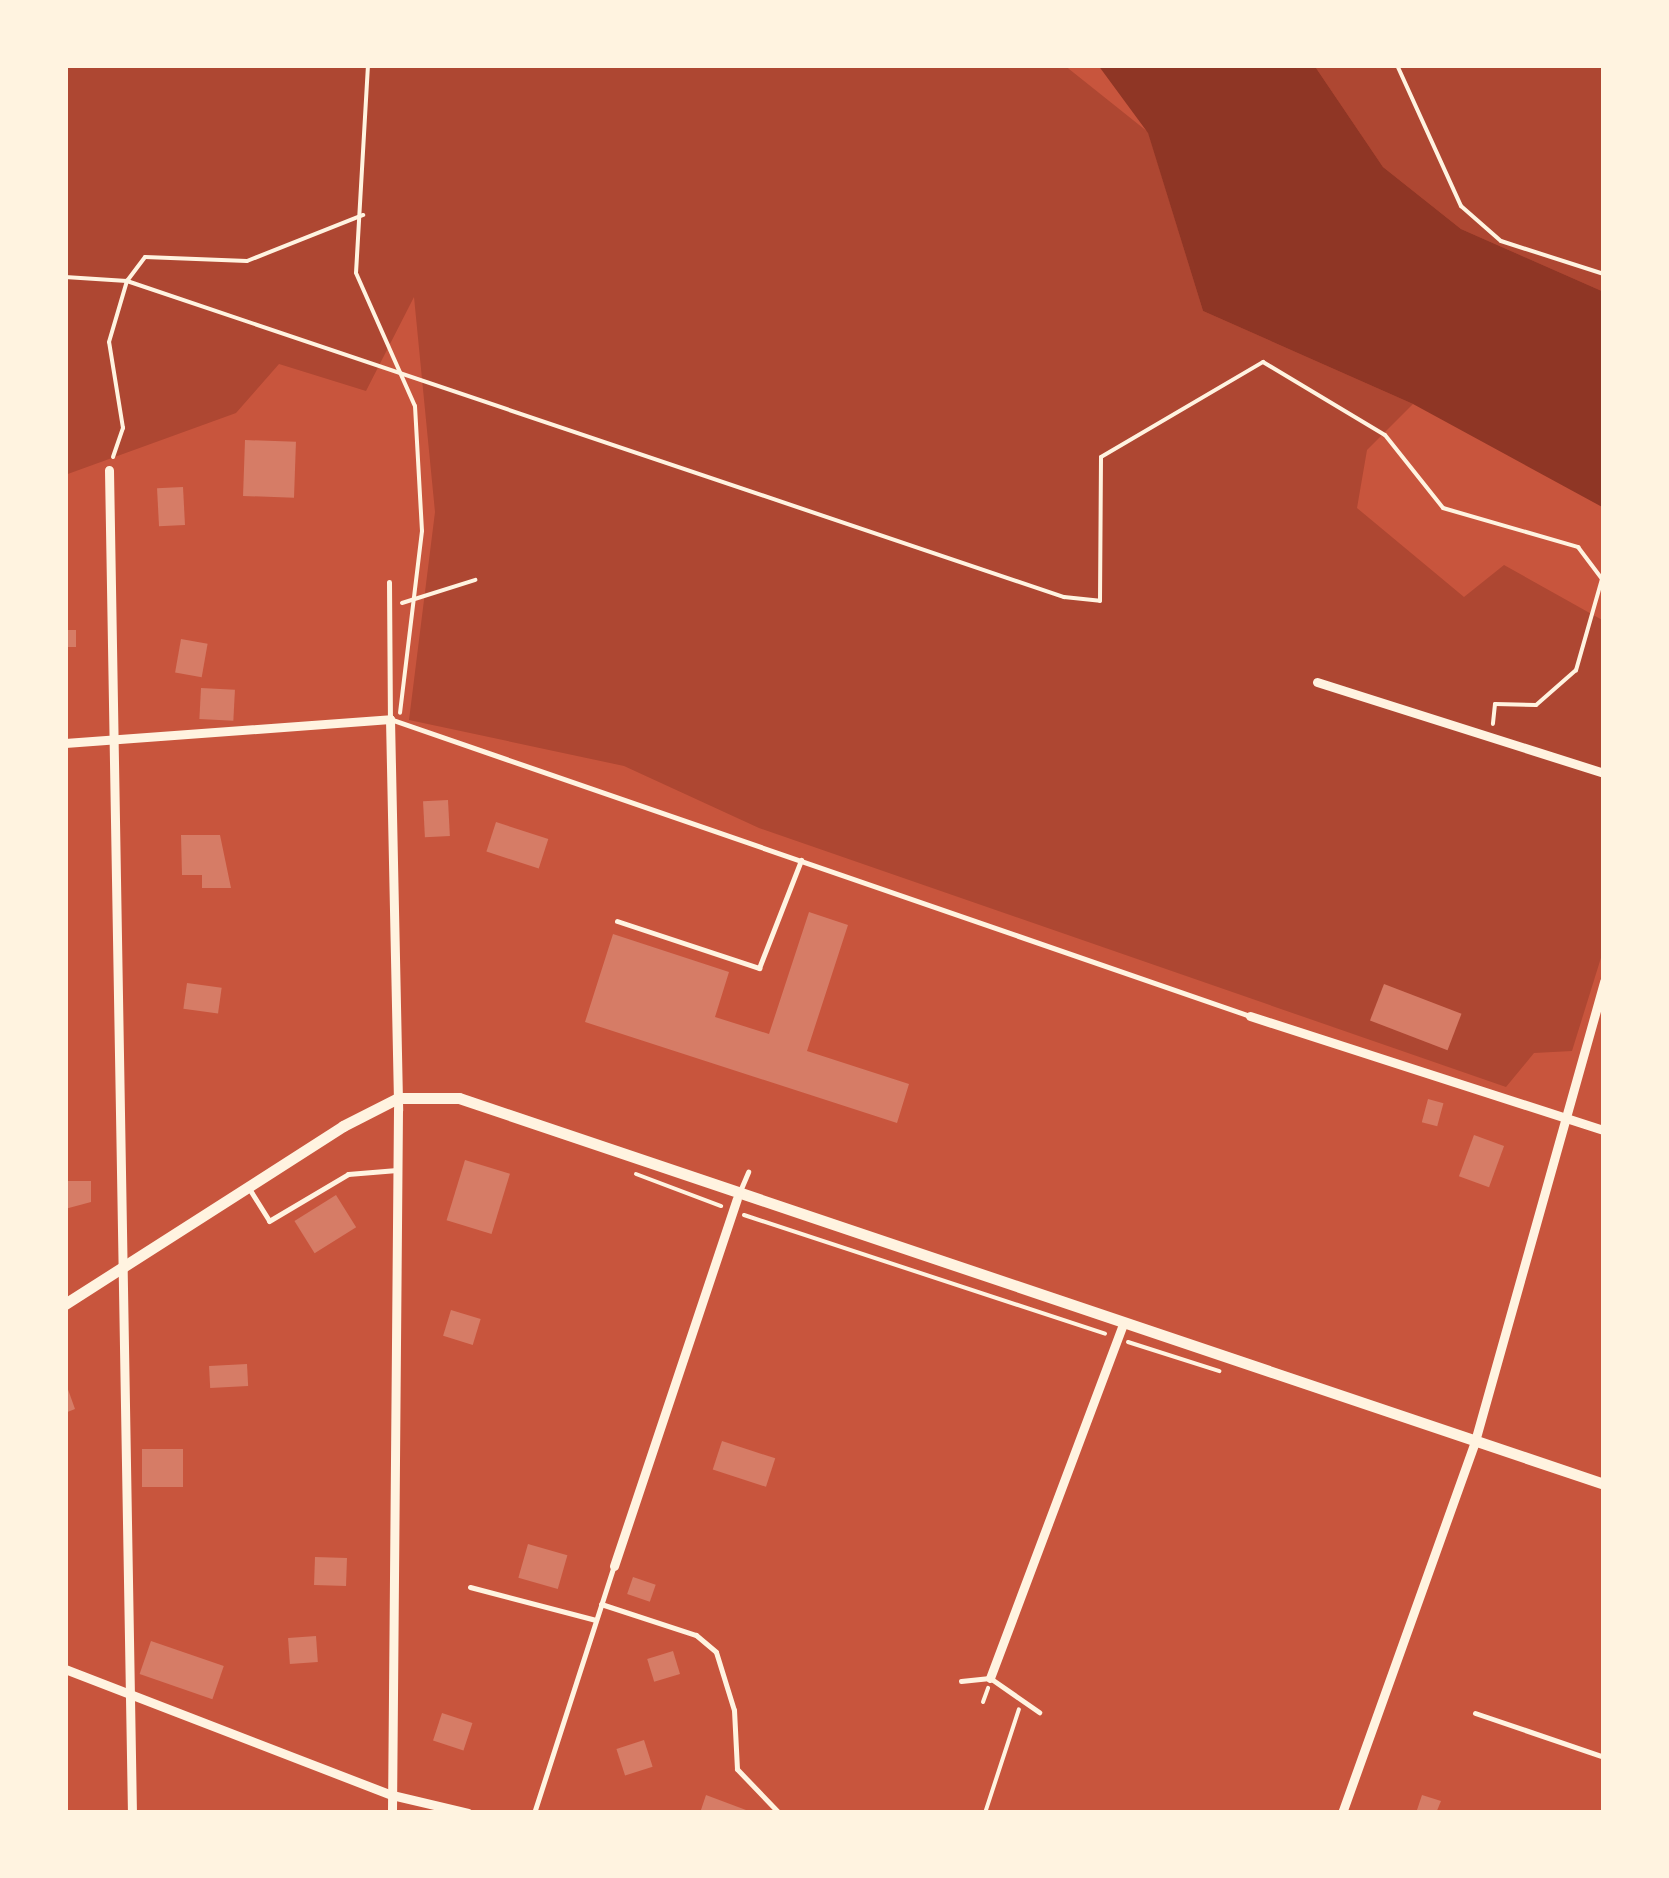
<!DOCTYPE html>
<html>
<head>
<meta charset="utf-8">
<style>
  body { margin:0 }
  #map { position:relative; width:1669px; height:1878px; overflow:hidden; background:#c8553d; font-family:"DejaVu Sans",sans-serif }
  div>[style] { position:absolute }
  .green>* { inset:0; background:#ae4732 }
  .water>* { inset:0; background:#8f3625 }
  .building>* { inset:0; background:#d67c66; transform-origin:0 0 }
  .path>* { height:4px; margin:-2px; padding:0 2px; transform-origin:2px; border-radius:2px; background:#fff3e0 }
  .service>* { height:5px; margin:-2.5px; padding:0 2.5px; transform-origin:2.5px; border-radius:2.5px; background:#fff3e0 }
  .minor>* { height:9px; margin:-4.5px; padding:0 4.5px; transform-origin:4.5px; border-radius:4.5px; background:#fff3e0 }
  .tertiary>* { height:11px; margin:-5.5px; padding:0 5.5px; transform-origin:5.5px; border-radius:5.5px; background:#fff3e0 }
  span { translate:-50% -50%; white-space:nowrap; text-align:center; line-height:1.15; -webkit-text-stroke:9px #fff3e0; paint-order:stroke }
  .frame { position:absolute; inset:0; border:68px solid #fff3e0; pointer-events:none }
</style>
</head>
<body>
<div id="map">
  <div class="green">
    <i style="clip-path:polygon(65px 65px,1064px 65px,1148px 132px,1203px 311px,1413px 404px,1367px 450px,1357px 508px,1464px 597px,1504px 565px,1604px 621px,1604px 948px,1572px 1051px,1534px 1053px,1506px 1087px,759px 828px,624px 766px,409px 720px,435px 512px,414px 297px,366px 391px,279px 364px,236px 413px,65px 475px)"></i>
    <i style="clip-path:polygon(1314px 65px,1604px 65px,1604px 292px,1461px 229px,1383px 167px)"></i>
  </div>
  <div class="water">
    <i style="clip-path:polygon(1098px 65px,1314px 65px,1383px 167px,1461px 229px,1604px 292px,1604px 508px,1413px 404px,1203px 311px,1148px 133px)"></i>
  </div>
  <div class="building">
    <i style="left:245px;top:440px;width:51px;height:56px;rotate:2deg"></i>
    <i style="left:183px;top:487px;width:38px;height:26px;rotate:87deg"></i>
    <i style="left:65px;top:630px;width:11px;height:17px"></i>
    <i style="left:181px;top:639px;width:27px;height:34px;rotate:10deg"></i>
    <i style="left:201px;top:688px;width:34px;height:31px;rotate:3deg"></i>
    <i style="left:448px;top:800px;width:36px;height:25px;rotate:87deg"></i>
    <i style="left:496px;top:822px;width:55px;height:31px;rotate:18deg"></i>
    <i style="clip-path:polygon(181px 835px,220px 835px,231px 888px,202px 888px,202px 875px,182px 875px)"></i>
    <i style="clip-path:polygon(809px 912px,848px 925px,807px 1051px,909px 1084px,897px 1123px,585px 1022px,613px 934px,729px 972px,715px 1017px,769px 1034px)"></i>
    <i style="left:187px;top:983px;width:35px;height:26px;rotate:8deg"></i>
    <i style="left:1384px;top:984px;width:83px;height:39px;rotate:21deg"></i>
    <i style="left:1428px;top:1099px;width:16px;height:24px;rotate:15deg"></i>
    <i style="left:1474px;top:1135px;width:32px;height:44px;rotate:20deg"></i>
    <i style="left:465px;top:1160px;width:47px;height:63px;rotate:17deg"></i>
    <i style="clip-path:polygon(65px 1181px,91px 1181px,91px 1202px,65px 1209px)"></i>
    <i style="left:336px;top:1195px;width:38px;height:49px;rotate:58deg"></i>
    <i style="left:451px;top:1310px;width:31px;height:27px;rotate:17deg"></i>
    <i style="left:247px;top:1364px;width:22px;height:38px;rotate:87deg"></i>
    <i style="clip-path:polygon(65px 1381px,75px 1409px,65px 1413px)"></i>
    <i style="left:722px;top:1441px;width:56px;height:30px;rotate:18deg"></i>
    <i style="left:142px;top:1449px;width:41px;height:38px"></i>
    <i style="left:528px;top:1544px;width:41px;height:35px;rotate:16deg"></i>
    <i style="left:315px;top:1557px;width:32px;height:28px;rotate:2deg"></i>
    <i style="left:633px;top:1577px;width:24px;height:18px;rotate:19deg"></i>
    <i style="left:316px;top:1636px;width:26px;height:28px;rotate:86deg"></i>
    <i style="left:151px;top:1641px;width:77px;height:35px;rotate:19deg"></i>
    <i style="left:673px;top:1651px;width:24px;height:27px;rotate:73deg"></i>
    <i style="left:442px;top:1713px;width:32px;height:29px;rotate:18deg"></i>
    <i style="left:644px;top:1740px;width:28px;height:29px;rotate:72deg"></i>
    <i style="clip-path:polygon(706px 1795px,754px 1813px,700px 1813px)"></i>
    <i style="clip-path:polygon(1422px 1795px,1441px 1801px,1436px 1813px,1416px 1813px)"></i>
  </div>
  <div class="path">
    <i style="left:368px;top:65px;width:208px;rotate:93.3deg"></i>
    <i style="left:356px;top:273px;width:145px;rotate:66.1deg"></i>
    <i style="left:415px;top:406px;width:125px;rotate:86.8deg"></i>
    <i style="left:422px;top:531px;width:183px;rotate:96.9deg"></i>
    <i style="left:1397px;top:65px;width:155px;rotate:65.6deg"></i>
    <i style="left:1461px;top:206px;width:53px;rotate:41.2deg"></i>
    <i style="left:1501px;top:241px;width:108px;rotate:17.8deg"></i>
    <i style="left:65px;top:277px;width:62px;rotate:3.7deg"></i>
    <i style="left:127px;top:281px;width:989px;rotate:18.64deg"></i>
    <i style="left:1064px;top:597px;width:36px;rotate:6deg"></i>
    <i style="left:1100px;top:601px;width:144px;rotate:-89.6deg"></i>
    <i style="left:1101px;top:457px;width:188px;rotate:-30.4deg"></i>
    <i style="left:1263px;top:362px;width:142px;rotate:30.9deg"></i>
    <i style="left:1385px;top:435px;width:93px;rotate:51.5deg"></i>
    <i style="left:1443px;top:508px;width:141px;rotate:16.1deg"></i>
    <i style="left:1578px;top:547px;width:40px;rotate:53deg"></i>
    <i style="left:1602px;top:579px;width:95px;rotate:105.9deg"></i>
    <i style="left:1576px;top:670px;width:53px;rotate:138.8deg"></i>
    <i style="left:1536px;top:705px;width:41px;rotate:-178.6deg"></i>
    <i style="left:1495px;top:704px;width:20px;rotate:96deg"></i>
    <i style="left:113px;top:457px;width:31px;rotate:-71deg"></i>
    <i style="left:123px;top:428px;width:87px;rotate:-99.2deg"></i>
    <i style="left:109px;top:342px;width:64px;rotate:-73.6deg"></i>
    <i style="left:127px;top:281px;width:30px;rotate:-53deg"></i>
    <i style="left:145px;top:257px;width:102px;rotate:2.2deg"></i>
    <i style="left:247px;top:261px;width:125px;rotate:-21.6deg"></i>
    <i style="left:402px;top:603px;width:77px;rotate:-17.5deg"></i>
    <i style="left:636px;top:1174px;width:91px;rotate:20.6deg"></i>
    <i style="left:744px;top:1215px;width:380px;rotate:18.2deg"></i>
    <i style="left:1128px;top:1342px;width:96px;rotate:17.7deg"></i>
    <i style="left:983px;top:1702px;width:15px;rotate:-70deg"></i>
    <i style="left:985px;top:1813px;width:109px;rotate:-71.9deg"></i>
  </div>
  <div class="service">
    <i style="left:389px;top:582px;width:137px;rotate:89.6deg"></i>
    <i style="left:390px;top:719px;width:910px;rotate:19.05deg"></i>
    <i style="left:617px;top:921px;width:150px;rotate:18.3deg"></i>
    <i style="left:759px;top:968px;width:116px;rotate:-68.7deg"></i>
    <i style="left:250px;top:1190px;width:36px;rotate:58deg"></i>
    <i style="left:269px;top:1221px;width:92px;rotate:-30.7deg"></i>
    <i style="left:348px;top:1174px;width:49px;rotate:-4.7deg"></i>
    <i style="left:740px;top:1191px;width:21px;rotate:-67deg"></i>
    <i style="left:470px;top:1587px;width:130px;rotate:14.7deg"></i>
    <i style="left:601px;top:1604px;width:100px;rotate:18.1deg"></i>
    <i style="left:696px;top:1635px;width:26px;rotate:40deg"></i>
    <i style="left:716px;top:1652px;width:61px;rotate:72.8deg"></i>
    <i style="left:734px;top:1710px;width:59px;rotate:87.1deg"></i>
    <i style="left:737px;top:1769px;width:61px;rotate:46.3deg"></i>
    <i style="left:961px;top:1681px;width:29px;rotate:-6deg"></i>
    <i style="left:990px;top:1678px;width:60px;rotate:34.8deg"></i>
    <i style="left:1475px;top:1713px;width:136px;rotate:18.8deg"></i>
    <i style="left:534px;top:1813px;width:260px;rotate:-72.1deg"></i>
  </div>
  <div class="minor">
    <i style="left:109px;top:470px;width:1343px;rotate:89.02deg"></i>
    <i style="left:1317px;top:682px;width:301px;rotate:17.6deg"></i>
    <i style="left:65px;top:743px;width:326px;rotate:-4.2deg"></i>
    <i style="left:390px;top:719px;width:391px;rotate:88.8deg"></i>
    <i style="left:398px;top:1110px;width:703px;rotate:90.49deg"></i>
    <i style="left:1250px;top:1016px;width:372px;rotate:17.9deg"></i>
    <i style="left:614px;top:1566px;width:387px;rotate:-71.5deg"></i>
    <i style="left:65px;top:1669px;width:350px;rotate:21.1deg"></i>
    <i style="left:392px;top:1795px;width:78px;rotate:13.3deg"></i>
    <i style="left:990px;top:1678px;width:376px;rotate:-69.4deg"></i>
    <i style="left:1342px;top:1813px;width:395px;rotate:-70.3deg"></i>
    <i style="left:1475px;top:1441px;width:478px;rotate:-74.3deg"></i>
  </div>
  <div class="tertiary">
    <i style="left:65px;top:1304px;width:330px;rotate:-32.6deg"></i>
    <i style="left:343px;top:1126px;width:62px;rotate:-27deg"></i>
    <i style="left:398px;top:1098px;width:61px"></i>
    <i style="left:459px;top:1098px;width:1208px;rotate:18.63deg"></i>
  </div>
  <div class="frame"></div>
</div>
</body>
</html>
